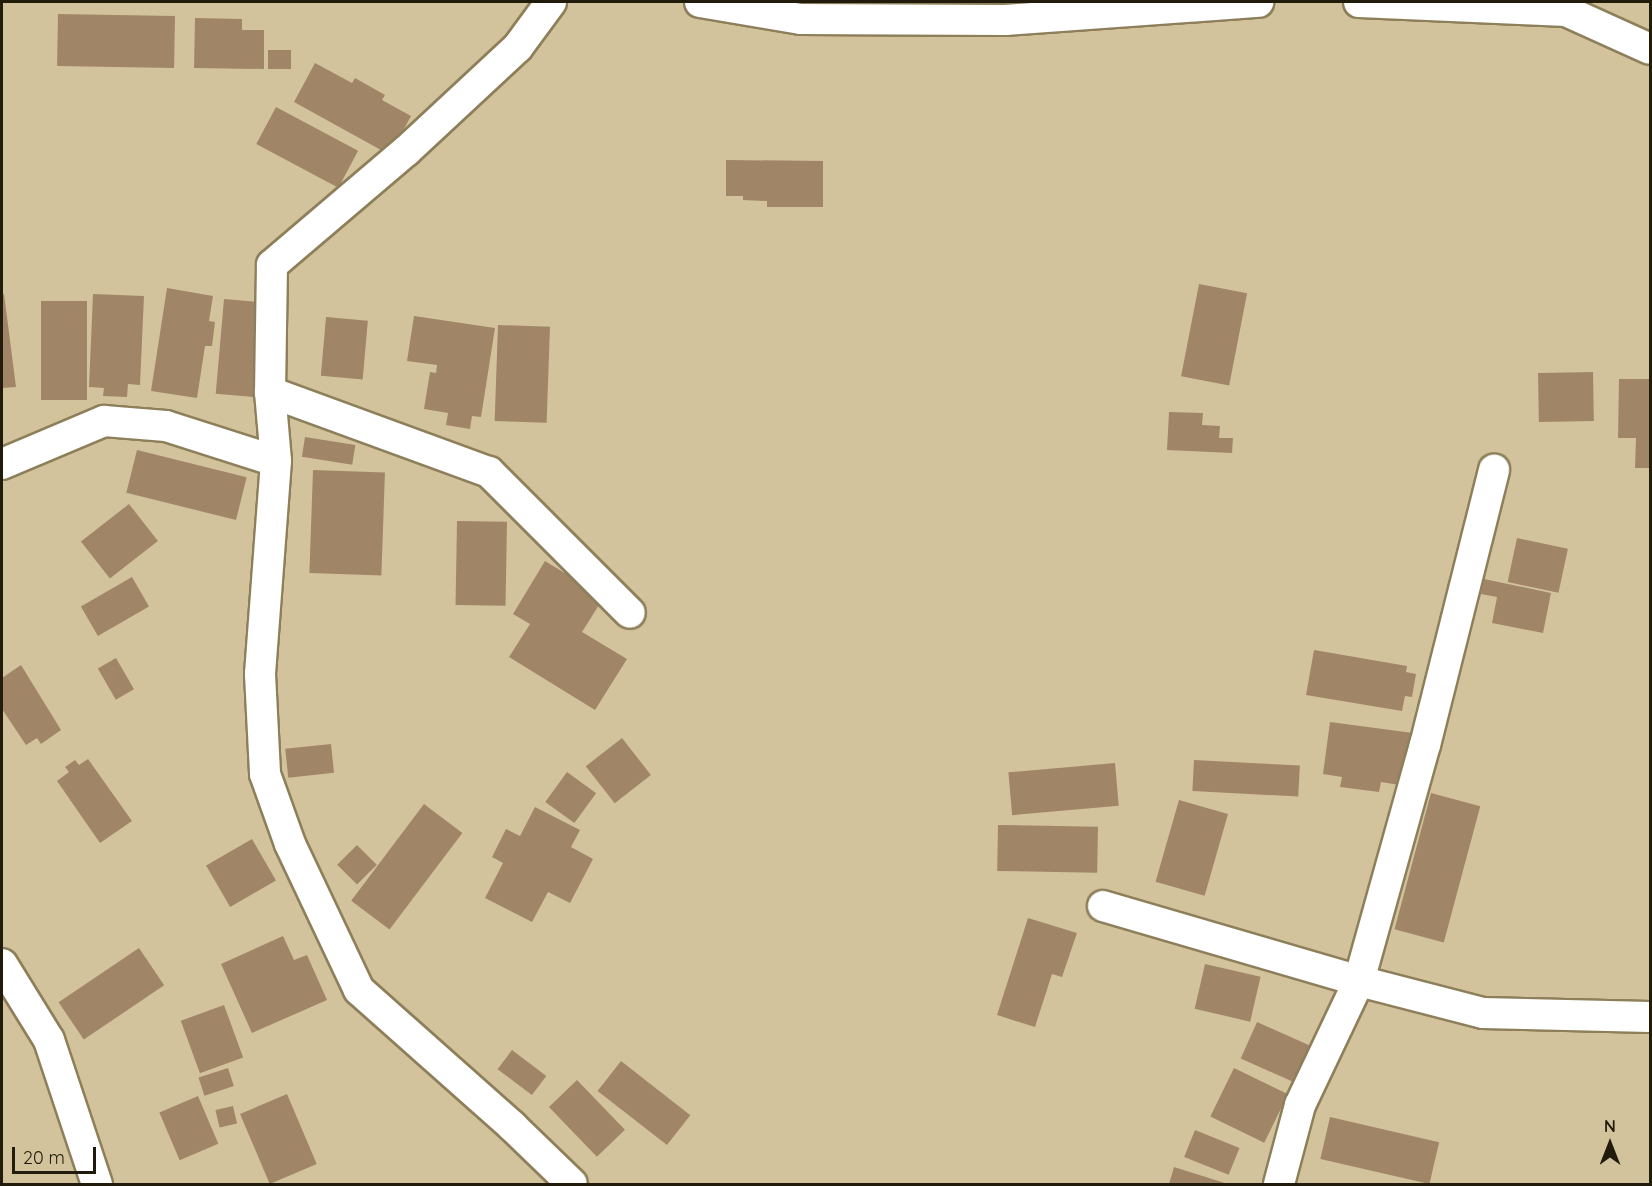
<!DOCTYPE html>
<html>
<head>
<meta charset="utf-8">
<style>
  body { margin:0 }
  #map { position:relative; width:1652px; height:1186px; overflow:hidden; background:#d3c39c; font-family:Quicksand,sans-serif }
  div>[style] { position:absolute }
  .building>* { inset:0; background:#a18567; transform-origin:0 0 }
  .roads { filter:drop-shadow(2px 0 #8e7f5b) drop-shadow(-2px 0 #8e7f5b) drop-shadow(0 2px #8e7f5b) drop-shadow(0 -2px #8e7f5b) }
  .minor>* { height:30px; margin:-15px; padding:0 15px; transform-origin:15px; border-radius:15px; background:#fff }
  span { translate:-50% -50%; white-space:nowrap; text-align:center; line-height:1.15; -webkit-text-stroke:4.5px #d3c39c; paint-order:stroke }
  .frame { position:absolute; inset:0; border:3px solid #211b0c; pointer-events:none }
  .north { position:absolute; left:1580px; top:1114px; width:60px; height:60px; -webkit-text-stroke:4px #d3c39c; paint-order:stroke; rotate:0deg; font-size:16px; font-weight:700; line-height:24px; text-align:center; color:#211b0c }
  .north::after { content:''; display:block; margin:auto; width:21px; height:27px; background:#211b0c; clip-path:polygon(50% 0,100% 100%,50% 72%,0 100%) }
  .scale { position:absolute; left:12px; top:1147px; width:84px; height:27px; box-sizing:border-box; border:3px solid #211b0c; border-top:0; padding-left:8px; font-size:18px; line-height:21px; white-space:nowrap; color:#211b0c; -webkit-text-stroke:4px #d3c39c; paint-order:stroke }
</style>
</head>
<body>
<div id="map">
  <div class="building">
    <i style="left:58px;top:14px;width:117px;height:52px;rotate:1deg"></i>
    <i style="clip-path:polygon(195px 18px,242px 19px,242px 30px,264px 30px,264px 69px,194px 68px)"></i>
    <i style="left:268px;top:50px;width:23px;height:19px"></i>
    <i style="clip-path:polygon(315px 63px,352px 83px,355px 78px,385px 95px,382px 100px,411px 116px,390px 155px,294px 102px)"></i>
    <i style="left:276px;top:107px;width:93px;height:42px;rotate:28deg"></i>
    <i style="clip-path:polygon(726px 160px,823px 161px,823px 207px,767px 207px,767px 201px,743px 200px,743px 196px,726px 196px)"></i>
    <i style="left:1199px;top:284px;width:49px;height:94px;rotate:11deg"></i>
    <i style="clip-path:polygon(167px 288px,213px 296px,209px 321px,215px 322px,212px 346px,205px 346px,197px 398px,151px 391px)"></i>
    <i style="clip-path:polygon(4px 294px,16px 387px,2px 388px,2px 295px)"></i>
    <i style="clip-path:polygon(93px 294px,144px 296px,140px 385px,128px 384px,127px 397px,103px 396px,104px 388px,89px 387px)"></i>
    <i style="left:224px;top:299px;width:38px;height:95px;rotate:5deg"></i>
    <i style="left:41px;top:301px;width:46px;height:99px"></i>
    <i style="clip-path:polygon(414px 316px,495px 328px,481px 417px,472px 416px,470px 429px,446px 425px,448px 413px,424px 409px,430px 372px,436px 373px,437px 365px,407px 361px)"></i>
    <i style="left:326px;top:317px;width:42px;height:59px;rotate:5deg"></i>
    <i style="left:498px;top:325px;width:52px;height:96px;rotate:2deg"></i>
    <i style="left:1593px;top:372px;width:49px;height:55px;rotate:89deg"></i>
    <i style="clip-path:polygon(1619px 379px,1650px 379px,1650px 468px,1635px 468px,1636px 438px,1618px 438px)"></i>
    <i style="clip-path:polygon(1169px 412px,1203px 413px,1202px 425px,1220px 426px,1219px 438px,1233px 438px,1232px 453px,1167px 450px)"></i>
    <i style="left:305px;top:437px;width:51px;height:20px;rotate:9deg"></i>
    <i style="left:137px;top:450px;width:113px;height:44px;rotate:14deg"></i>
    <i style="left:313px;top:470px;width:72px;height:103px;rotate:2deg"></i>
    <i style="left:129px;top:504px;width:47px;height:61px;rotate:52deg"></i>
    <i style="left:457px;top:521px;width:50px;height:84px;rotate:1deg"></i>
    <i style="left:1517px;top:538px;width:52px;height:45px;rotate:12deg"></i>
    <i style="clip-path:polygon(545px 561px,604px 597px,582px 632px,627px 659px,595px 710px,509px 657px,530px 624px,513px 614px)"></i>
    <i style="left:132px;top:577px;width:34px;height:59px;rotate:60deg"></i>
    <i style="clip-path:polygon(1484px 579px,1551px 593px,1543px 633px,1492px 623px,1497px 597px,1481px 594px)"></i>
    <i style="clip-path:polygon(1314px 650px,1407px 666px,1406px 672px,1416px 674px,1412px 697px,1405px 696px,1402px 711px,1306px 695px)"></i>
    <i style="left:116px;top:658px;width:36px;height:21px;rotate:60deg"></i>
    <i style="clip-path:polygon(21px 665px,61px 730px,41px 744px,37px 738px,26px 745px,2px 709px,2px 678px)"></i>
    <i style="clip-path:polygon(1330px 722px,1413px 733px,1406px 786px,1381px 782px,1379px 792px,1340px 787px,1342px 777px,1323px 774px)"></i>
    <i style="left:622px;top:738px;width:47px;height:46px;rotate:52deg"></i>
    <i style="left:331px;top:744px;width:29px;height:46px;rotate:84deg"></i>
    <i style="clip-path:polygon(88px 759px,132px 821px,100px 843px,57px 781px,69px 772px,65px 767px,75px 760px,79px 765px)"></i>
    <i style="left:1194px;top:760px;width:106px;height:31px;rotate:3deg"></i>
    <i style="left:1115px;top:763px;width:43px;height:107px;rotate:85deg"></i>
    <i style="left:567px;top:772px;width:36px;height:37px;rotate:36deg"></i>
    <i style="left:1431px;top:793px;width:51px;height:141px;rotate:15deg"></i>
    <i style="left:1179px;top:800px;width:51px;height:85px;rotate:16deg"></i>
    <i style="left:424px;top:804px;width:48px;height:121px;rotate:37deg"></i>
    <i style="clip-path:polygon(535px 807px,580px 830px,571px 847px,593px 859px,570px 903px,548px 892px,532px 922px,485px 898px,503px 863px,492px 857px,506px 829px,520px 836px)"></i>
    <i style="left:998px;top:825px;width:100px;height:46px;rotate:1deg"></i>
    <i style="left:252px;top:839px;width:48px;height:53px;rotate:60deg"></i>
    <i style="left:357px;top:845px;width:28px;height:28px;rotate:45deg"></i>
    <i style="clip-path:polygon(1028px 918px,1077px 933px,1062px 977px,1052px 974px,1035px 1027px,997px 1015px)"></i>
    <i style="clip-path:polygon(283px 936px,294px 960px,307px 955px,327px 1000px,252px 1033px,221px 964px)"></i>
    <i style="left:139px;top:948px;width:45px;height:97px;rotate:56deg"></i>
    <i style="left:1205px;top:964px;width:57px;height:46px;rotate:13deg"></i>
    <i style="left:224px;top:1005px;width:56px;height:46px;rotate:70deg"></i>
    <i style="left:1257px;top:1022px;width:62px;height:40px;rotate:24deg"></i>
    <i style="left:512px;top:1050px;width:43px;height:24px;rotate:37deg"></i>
    <i style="left:621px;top:1061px;width:88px;height:38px;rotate:38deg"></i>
    <i style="left:228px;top:1068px;width:19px;height:31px;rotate:72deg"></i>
    <i style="left:1234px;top:1068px;width:60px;height:54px;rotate:26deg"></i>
    <i style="left:577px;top:1080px;width:69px;height:39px;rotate:46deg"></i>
    <i style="left:287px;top:1094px;width:76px;height:51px;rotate:67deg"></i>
    <i style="left:198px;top:1096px;width:52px;height:42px;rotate:67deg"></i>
    <i style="left:233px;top:1106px;width:18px;height:18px;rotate:77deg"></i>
    <i style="left:1330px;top:1117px;width:112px;height:43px;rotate:13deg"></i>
    <i style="left:1195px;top:1130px;width:48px;height:29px;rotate:22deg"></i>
    <i style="clip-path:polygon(1174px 1167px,1228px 1184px,1169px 1184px)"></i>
  </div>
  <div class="roads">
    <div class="minor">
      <i style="left:551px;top:2px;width:56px;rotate:126.3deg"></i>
      <i style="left:518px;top:47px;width:153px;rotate:137.1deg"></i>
      <i style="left:406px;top:151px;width:176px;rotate:139.6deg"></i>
      <i style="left:272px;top:265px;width:127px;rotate:90.9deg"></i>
      <i style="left:270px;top:392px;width:69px;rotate:85deg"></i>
      <i style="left:276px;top:461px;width:214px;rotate:94.3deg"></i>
      <i style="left:260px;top:674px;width:100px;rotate:87.1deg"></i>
      <i style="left:265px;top:774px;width:74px;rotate:70.3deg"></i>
      <i style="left:290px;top:844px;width:161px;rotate:64.7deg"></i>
      <i style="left:359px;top:990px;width:205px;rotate:41.6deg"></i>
      <i style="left:512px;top:1126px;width:83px;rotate:44deg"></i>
      <i style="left:700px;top:2px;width:102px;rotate:9.6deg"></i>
      <i style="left:801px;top:19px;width:204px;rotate:0.3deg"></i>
      <i style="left:1005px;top:20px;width:254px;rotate:-4.1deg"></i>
      <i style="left:1359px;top:2px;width:207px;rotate:2.5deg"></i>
      <i style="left:1566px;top:11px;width:92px;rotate:24.3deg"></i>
      <i style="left:270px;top:392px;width:233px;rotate:20.1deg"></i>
      <i style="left:489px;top:472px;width:199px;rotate:45deg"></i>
      <i style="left:2px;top:464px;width:111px;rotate:-22.9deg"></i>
      <i style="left:104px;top:421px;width:62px;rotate:4.6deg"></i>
      <i style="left:166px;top:426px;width:115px;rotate:17.7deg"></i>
      <i style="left:1103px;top:906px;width:267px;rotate:16.3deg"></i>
      <i style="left:1359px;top:981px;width:128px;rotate:14.5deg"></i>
      <i style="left:1483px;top:1013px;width:167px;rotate:1.4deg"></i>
      <i style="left:2px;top:964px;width:89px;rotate:58.3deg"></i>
      <i style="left:49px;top:1040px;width:152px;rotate:71.6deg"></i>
      <i style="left:1279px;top:1184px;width:82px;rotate:-75.1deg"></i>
      <i style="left:1300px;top:1105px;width:137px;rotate:-64.6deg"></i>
      <i style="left:1359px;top:981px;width:245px;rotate:-74.4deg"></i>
      <i style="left:1425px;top:745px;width:284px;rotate:-75.9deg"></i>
    </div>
  </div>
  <div class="frame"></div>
  <div class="north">N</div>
  <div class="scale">20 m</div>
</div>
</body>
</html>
